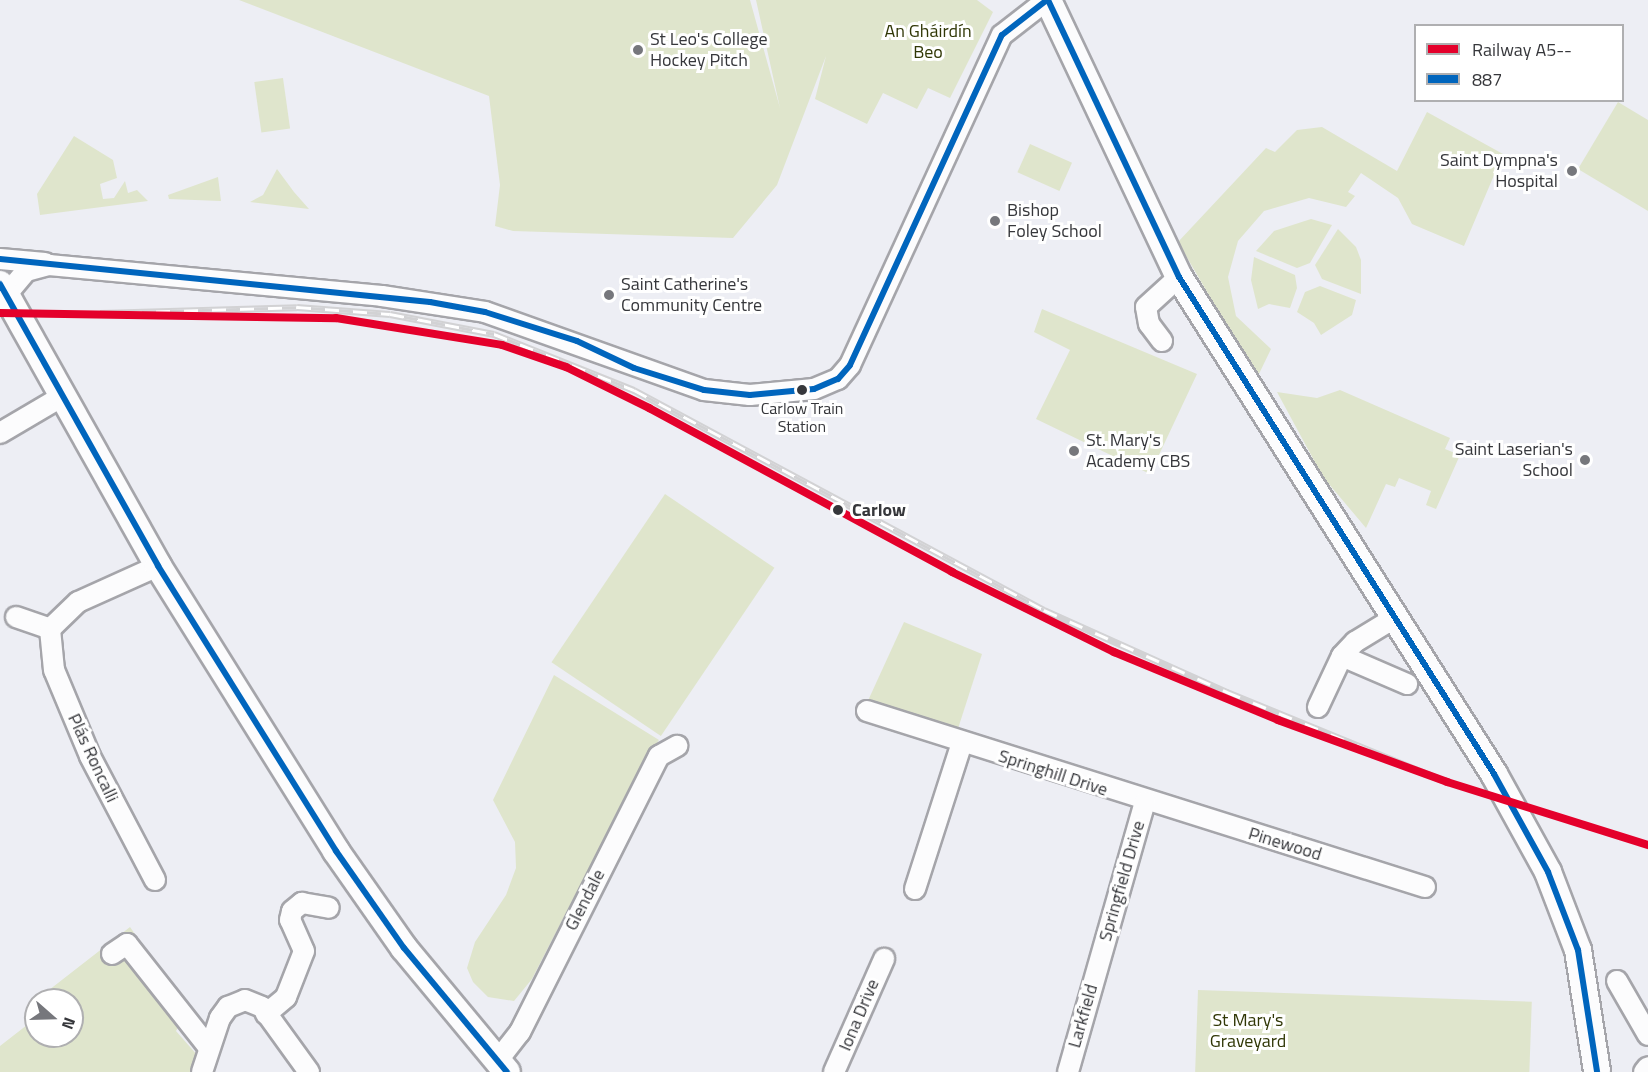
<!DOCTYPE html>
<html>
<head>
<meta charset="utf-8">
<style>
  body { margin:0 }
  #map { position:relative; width:1648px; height:1072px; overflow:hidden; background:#edeef4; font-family:"Titillium Web",sans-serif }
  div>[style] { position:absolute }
  .green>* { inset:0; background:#dfe5cc; transform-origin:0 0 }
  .roads { filter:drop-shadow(2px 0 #a5a5aa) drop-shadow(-2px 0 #a5a5aa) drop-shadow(0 2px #a5a5aa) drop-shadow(0 -2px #a5a5aa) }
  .minor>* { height:20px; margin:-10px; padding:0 10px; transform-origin:10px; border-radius:10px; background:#fcfcfd }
  .major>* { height:26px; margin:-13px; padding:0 13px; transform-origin:13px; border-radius:13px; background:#fcfcfd }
  .rail>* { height:7px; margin-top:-3.5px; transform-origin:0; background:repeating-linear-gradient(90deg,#fff 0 14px,#d2d2d4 0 28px); box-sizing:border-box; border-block:2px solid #d2d2d4 }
  .bus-1>* { height:6px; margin:-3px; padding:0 3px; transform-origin:3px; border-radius:3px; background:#0065bd }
  .rail-1>* { height:8px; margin:-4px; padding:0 4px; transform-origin:4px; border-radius:4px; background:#e4002b }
  .dots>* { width:16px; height:16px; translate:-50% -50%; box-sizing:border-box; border:3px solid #fff; border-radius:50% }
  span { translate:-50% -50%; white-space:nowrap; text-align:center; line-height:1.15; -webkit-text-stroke:6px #fff; paint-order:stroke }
  .bus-label { font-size:16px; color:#36373b }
  .park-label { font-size:18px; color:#303706 }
  .poi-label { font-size:18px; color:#36373b }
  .left { translate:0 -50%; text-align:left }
  .right { translate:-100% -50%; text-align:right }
  .stop-label { font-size:18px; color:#36373b; font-weight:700 }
  .street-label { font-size:18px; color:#36373b }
  .legend { position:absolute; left:1414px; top:24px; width:210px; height:78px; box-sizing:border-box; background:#fff; border:2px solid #afafb1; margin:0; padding:8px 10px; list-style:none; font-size:18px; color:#36373b }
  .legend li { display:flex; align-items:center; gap:12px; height:30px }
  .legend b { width:30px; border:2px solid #afafb1 }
  .north { position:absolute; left:24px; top:988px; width:60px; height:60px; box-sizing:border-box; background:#fff; border:2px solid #afafb1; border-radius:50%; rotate:110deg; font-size:16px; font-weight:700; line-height:24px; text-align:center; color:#36373b }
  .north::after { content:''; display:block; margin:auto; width:21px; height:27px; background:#76777c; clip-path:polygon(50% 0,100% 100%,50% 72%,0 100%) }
</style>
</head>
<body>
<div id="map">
  <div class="green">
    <i style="clip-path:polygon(239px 0,750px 0,780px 108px,756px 0,977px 0,993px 12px,950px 98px,928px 88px,917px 109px,883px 93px,867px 124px,815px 99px,826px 56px,777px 185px,733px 238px,513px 231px,495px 226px,500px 185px,489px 96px)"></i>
    <i style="left:283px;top:78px;width:51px;height:29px;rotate:82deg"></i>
    <i style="clip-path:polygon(1618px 102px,1648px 120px,1648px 211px,1578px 169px)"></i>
    <i style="clip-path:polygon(1427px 112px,1503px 154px,1464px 246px,1412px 224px,1398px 198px,1361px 173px,1348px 192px,1355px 196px,1346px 207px,1309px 198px,1264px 211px,1238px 241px,1228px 277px,1236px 316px,1271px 349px,1257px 378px,1178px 242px,1266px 148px,1275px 152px,1297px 130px,1322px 127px,1397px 171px)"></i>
    <i style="clip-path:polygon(74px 136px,113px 160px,117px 178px,100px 184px,103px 199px,114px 198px,125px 181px,128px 193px,137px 190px,148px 201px,40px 215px,37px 194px)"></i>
    <i style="left:1030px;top:144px;width:46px;height:31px;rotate:24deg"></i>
    <i style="clip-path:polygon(277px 169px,294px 192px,309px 209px,250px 202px,263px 195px)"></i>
    <i style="clip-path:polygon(218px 177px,221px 201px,169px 199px,168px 195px)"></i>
    <i style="clip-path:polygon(1311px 219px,1332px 225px,1310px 263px,1297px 268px,1256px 251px,1274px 231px)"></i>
    <i style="clip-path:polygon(1338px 229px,1356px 247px,1361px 260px,1361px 294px,1322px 279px,1315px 265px)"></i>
    <i style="clip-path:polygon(1254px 257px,1295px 275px,1297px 288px,1290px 308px,1269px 304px,1258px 309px,1251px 280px)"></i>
    <i style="clip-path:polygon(1320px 286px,1356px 300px,1352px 315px,1321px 335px,1314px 323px,1297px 312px,1305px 292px)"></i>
    <i style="clip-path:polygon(1042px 309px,1197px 374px,1150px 474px,1036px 419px,1070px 350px,1034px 332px)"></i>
    <i style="clip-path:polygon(1340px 390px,1450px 438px,1445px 449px,1460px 455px,1436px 509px,1426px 505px,1431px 491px,1399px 478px,1395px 487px,1386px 484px,1366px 528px,1323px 477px,1277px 392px,1317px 398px)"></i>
    <i style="left:665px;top:494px;width:132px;height:203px;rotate:34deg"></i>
    <i style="clip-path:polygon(904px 622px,982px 654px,955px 738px,866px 705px)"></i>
    <i style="clip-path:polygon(554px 675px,659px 740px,645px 759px,532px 979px,514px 1001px,488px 997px,473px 982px,467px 968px,475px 942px,506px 895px,516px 868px,515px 842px,493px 800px)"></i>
    <i style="clip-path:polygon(130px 927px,188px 1010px,176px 1031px,198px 1056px,193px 1072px,0 1072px,0 1046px,36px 1018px,36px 1036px,72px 1036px,72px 1000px,40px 997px)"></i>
    <i style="left:1198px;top:990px;width:334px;height:82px;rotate:2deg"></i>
  </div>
  <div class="roads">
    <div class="minor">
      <i style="left:0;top:259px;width:45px;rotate:5.1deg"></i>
      <i style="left:6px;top:295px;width:31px;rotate:-50deg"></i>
      <i style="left:26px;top:271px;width:24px;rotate:-15deg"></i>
      <i style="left:49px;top:265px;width:334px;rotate:5.3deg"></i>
      <i style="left:382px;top:296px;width:104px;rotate:8.8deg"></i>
      <i style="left:485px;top:312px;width:232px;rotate:19.6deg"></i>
      <i style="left:704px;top:390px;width:46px;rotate:6.2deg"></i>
      <i style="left:750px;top:395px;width:64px;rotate:-5.4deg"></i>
      <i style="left:814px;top:389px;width:26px;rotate:-23deg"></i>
      <i style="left:838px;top:379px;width:18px;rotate:-49deg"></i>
      <i style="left:850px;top:365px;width:363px;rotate:-65.3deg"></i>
      <i style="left:1002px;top:35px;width:57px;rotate:-37.9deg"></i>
      <i style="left:1162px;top:341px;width:21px;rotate:-127deg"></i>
      <i style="left:1149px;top:324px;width:17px;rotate:-100deg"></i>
      <i style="left:1146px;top:307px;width:45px;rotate:-42.3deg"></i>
      <i style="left:0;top:433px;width:71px;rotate:-30.5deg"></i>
      <i style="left:16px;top:617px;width:36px;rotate:19deg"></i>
      <i style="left:1396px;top:617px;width:48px;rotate:148.6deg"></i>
      <i style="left:1355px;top:642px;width:19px;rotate:133deg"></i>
      <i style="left:1342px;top:656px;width:71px;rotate:23.3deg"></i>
      <i style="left:1318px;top:707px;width:56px;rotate:-64.8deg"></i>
      <i style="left:867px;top:711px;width:585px;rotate:17.51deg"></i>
      <i style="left:155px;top:880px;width:140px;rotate:-117.7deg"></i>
      <i style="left:90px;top:756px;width:93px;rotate:-112.7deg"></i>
      <i style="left:54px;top:670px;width:41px;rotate:-95.6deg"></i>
      <i style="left:50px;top:629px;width:39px;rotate:-44deg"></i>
      <i style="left:78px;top:602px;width:88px;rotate:-24.2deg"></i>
      <i style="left:915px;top:889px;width:153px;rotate:-72.2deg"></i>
      <i style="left:112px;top:954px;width:18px;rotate:-34deg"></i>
      <i style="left:127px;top:944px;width:132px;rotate:51.7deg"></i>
      <i style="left:1617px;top:981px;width:62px;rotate:60.1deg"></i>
      <i style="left:266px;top:1014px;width:26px;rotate:-40deg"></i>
      <i style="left:286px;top:997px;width:49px;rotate:-68.6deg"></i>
      <i style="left:304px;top:951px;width:34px;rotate:-114deg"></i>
      <i style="left:290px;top:920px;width:9px;rotate:-77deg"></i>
      <i style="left:292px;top:911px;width:13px;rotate:-39deg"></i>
      <i style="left:302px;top:903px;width:27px;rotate:10deg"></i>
      <i style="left:498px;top:1060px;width:36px;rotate:-52deg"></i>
      <i style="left:520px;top:1032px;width:309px;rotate:-63.3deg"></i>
      <i style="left:659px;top:756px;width:21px;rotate:-29deg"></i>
      <i style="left:202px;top:1072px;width:57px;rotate:-71.6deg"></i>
      <i style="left:220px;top:1018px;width:14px;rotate:-54deg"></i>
      <i style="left:228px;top:1007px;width:18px;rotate:-22deg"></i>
      <i style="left:245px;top:1000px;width:18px;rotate:22deg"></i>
      <i style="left:262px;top:1007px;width:80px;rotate:54.1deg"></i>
      <i style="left:834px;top:1072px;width:124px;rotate:-66.1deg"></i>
      <i style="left:1068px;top:1072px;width:281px;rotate:-74.1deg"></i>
      <i style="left:1644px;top:1072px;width:6px;rotate:-51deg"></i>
    </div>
    <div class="major">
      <i style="left:1048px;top:0;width:306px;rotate:64.7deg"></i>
      <i style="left:1179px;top:277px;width:588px;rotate:57.63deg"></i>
      <i style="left:1494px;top:774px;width:112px;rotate:61.1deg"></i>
      <i style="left:1548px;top:872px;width:84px;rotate:69deg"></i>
      <i style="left:1578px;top:950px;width:123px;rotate:81.1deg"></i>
      <i style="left:0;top:284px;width:323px;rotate:60.7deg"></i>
      <i style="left:158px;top:566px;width:336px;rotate:58deg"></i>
      <i style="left:336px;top:851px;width:118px;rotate:55deg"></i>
      <i style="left:404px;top:948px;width:161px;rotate:50.3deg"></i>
    </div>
  </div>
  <div class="rail">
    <i style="left:100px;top:313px;width:197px;rotate:-1.7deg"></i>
    <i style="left:297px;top:307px;width:93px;rotate:4.3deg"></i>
    <i style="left:390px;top:314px;width:106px;rotate:10.9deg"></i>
    <i style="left:494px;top:334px;width:151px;rotate:21.8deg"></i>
    <i style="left:634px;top:390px;width:465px;rotate:28.2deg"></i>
    <i style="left:1044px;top:610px;width:201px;rotate:24.1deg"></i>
    <i style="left:1227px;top:692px;width:238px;rotate:22.2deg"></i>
  </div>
  <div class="bus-1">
    <i style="left:1048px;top:0;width:306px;rotate:64.7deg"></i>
    <i style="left:1179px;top:277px;width:588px;rotate:57.63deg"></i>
    <i style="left:1494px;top:774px;width:112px;rotate:61.1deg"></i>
    <i style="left:1548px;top:872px;width:84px;rotate:69deg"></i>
    <i style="left:1578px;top:950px;width:123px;rotate:81.1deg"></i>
    <i style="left:0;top:259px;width:432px;rotate:5.7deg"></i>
    <i style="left:430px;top:302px;width:56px;rotate:10.3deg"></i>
    <i style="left:485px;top:312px;width:96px;rotate:17.5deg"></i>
    <i style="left:577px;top:341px;width:63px;rotate:25.3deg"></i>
    <i style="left:634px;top:368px;width:73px;rotate:17.4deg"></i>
    <i style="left:704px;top:390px;width:46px;rotate:6.2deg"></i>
    <i style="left:750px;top:395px;width:64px;rotate:-5.4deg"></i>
    <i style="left:814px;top:389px;width:26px;rotate:-23deg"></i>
    <i style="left:838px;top:379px;width:18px;rotate:-49deg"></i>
    <i style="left:850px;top:365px;width:363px;rotate:-65.3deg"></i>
    <i style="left:1002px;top:35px;width:57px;rotate:-37.9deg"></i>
    <i style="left:0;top:284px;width:323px;rotate:60.7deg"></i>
    <i style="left:158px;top:566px;width:336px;rotate:58deg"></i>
    <i style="left:336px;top:851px;width:118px;rotate:55deg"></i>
    <i style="left:404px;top:948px;width:161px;rotate:50.3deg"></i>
  </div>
  <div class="rail-1">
    <i style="left:0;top:313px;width:336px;rotate:0.9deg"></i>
    <i style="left:336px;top:318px;width:168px;rotate:9.2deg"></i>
    <i style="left:502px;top:345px;width:68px;rotate:19deg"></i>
    <i style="left:566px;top:367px;width:93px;rotate:26.3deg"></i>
    <i style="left:649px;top:408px;width:345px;rotate:28.4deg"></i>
    <i style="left:952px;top:572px;width:181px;rotate:26.3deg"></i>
    <i style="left:1114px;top:652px;width:178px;rotate:22.5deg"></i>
    <i style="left:1278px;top:720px;width:180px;rotate:20.1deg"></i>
    <i style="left:1447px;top:782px;width:211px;rotate:17.4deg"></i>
  </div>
  <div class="dots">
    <i style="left:638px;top:50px;background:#76777c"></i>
    <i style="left:1572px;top:171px;background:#76777c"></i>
    <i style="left:995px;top:221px;background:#76777c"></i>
    <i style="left:609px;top:295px;background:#76777c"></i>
    <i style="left:802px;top:390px;background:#36373b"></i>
    <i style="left:1074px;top:451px;background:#76777c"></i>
    <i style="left:1585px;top:460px;background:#76777c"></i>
    <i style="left:838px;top:510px;background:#36373b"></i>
  </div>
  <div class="bus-label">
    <span style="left:802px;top:417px">Carlow Train<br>Station</span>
  </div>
  <div class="park-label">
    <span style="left:928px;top:42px">An Gháirdín<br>Beo</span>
    <span style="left:1248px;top:1031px">St Mary's<br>Graveyard</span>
  </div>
  <div class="poi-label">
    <span class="left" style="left:650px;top:50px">St Leo's College<br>Hockey Pitch</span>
    <span class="right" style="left:1558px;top:171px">Saint Dympna's<br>Hospital</span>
    <span class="left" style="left:1007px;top:221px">Bishop<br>Foley School</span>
    <span class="left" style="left:621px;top:295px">Saint Catherine's<br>Community Centre</span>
    <span class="left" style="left:1086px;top:451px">St. Mary's<br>Academy CBS</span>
    <span class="right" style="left:1573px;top:460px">Saint Laserian's<br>School</span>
  </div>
  <div class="stop-label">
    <span class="left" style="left:852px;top:510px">Carlow</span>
  </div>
  <div class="street-label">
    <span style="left:93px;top:758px;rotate:65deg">Plás Roncalli</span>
    <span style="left:1053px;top:773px;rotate:18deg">Springhill Drive</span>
    <span style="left:1285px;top:844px;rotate:17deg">Pinewood</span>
    <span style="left:1122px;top:881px;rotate:-74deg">Springfield Drive</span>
    <span style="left:585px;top:900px;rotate:-63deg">Glendale</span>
    <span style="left:859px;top:1015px;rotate:-67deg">Iona Drive</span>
    <span style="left:1083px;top:1016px;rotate:-74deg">Larkfield</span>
  </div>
  <ul class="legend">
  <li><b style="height:8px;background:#e4002b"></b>Railway A5--</li>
  <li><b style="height:8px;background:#0065bd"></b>887</li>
  </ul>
  <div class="north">N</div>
</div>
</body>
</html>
